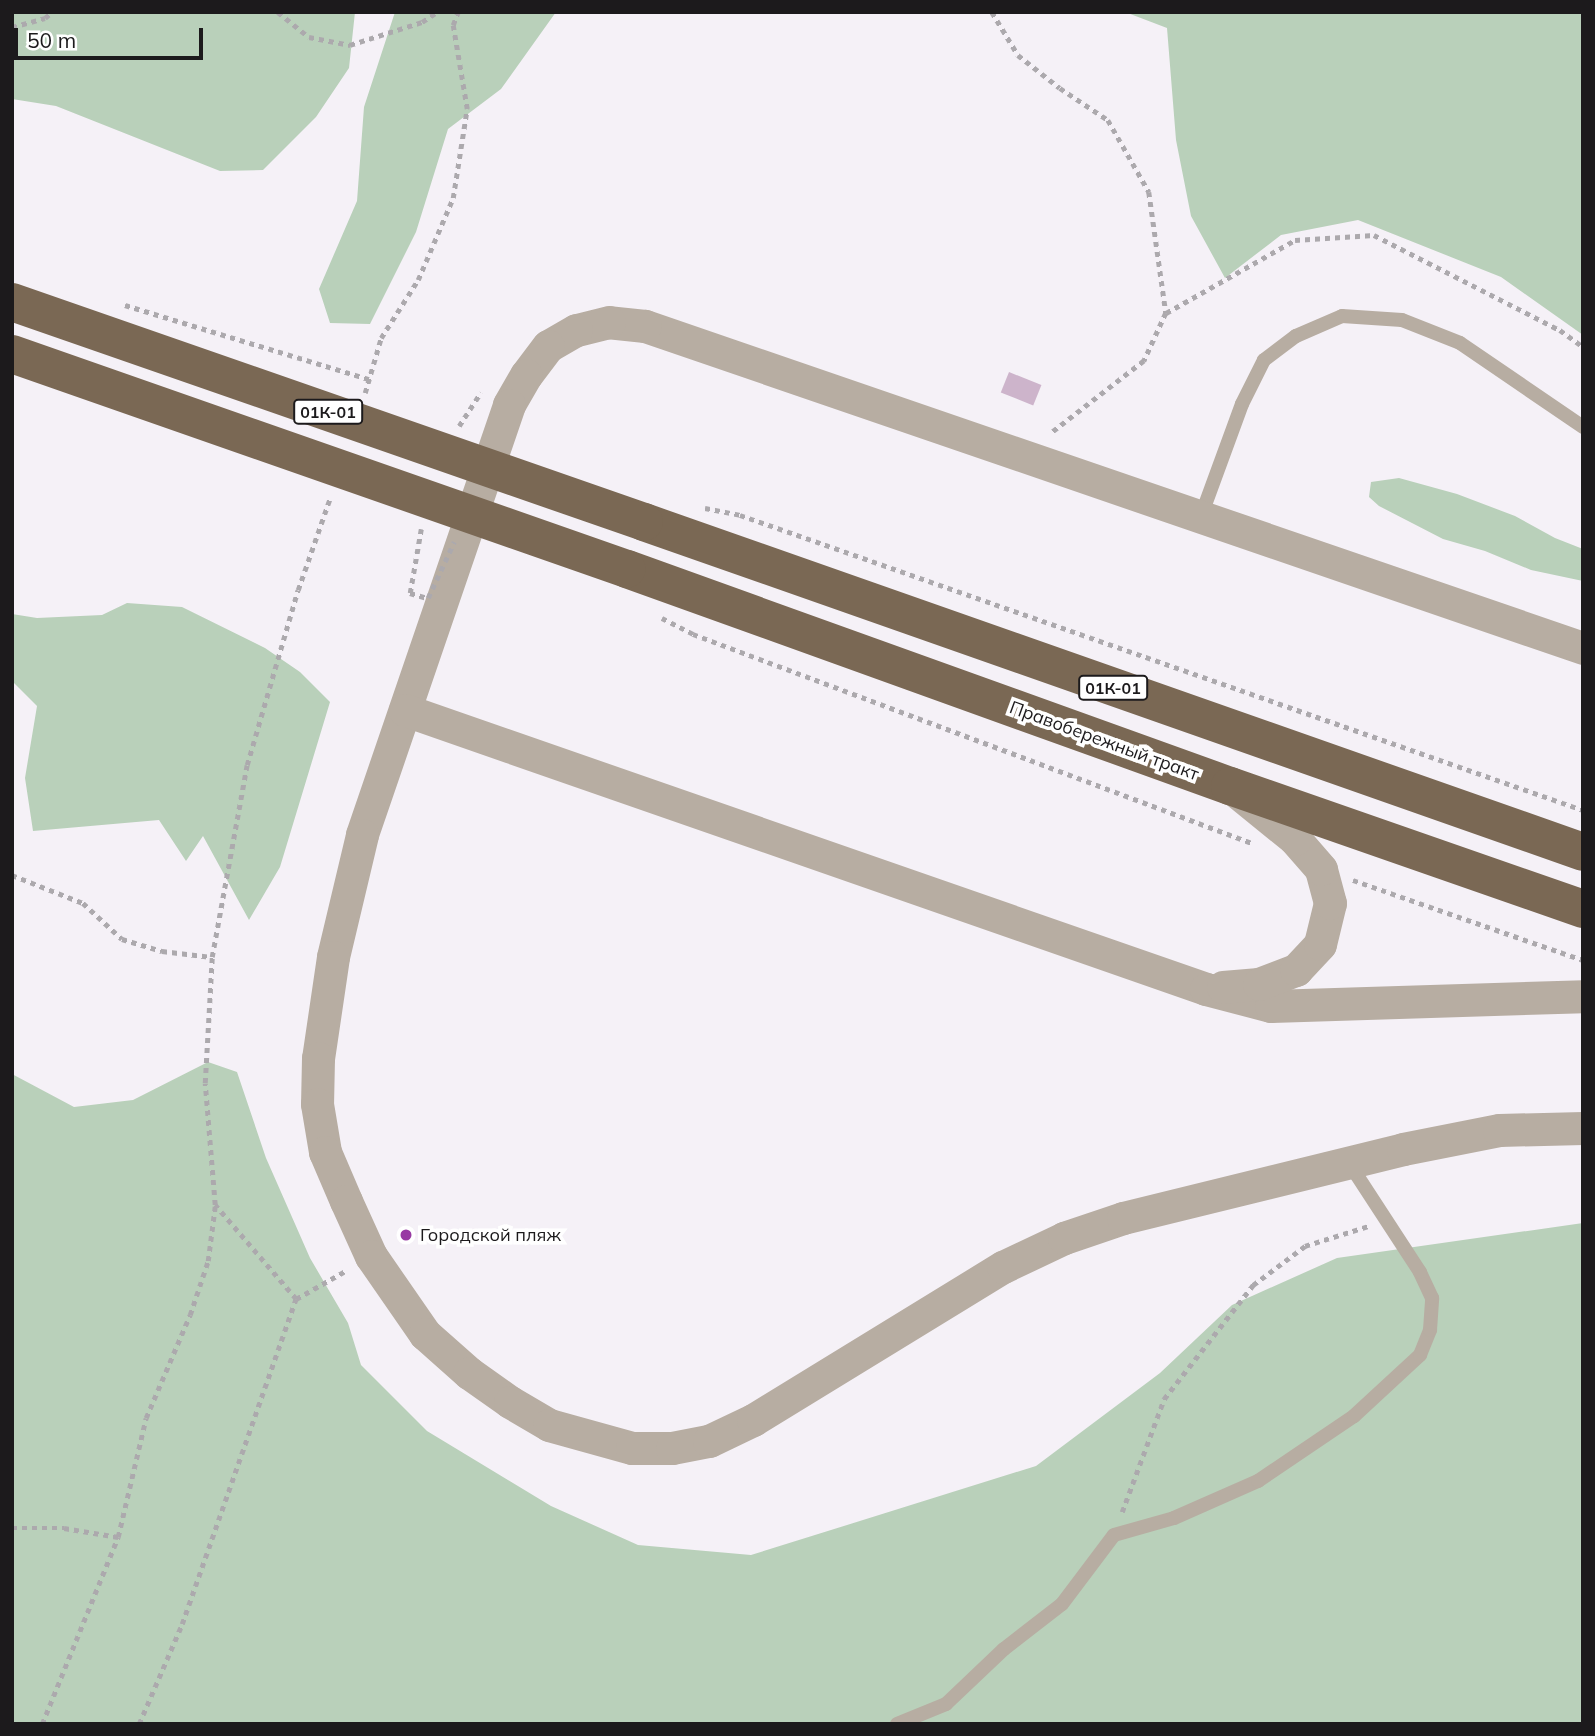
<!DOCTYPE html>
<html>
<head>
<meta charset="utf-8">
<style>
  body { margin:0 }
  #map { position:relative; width:1595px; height:1736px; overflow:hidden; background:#f5f1f7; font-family:Mulish,sans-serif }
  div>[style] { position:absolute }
  .green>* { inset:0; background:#b9d0ba }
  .building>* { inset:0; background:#cdb4cb; transform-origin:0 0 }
  .path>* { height:4.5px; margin-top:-2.25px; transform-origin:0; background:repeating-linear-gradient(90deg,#aca9ad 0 5px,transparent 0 10px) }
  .service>* { height:14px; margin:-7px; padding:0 7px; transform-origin:7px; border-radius:7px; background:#b7ada2 }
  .tertiary>* { height:33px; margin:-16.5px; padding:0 16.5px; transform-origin:16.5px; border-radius:16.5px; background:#b7ada2 }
  .trunk>* { height:38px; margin:-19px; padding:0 19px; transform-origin:19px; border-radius:19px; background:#7a6854 }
  .path-bridge>* { height:4.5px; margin-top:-2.25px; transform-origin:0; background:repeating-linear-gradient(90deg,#aca9ad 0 5px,transparent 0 10px) }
  .trunk-bridge>* { height:38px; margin:-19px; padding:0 19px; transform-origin:19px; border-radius:19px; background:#7a6854 }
  .dots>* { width:19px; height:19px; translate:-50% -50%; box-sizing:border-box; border:4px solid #fff; border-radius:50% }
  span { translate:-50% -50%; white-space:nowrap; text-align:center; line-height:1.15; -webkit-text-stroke:7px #fff; paint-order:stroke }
  .shield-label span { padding:2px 5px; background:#fff; border:2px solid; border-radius:5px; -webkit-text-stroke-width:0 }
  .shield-label { font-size:16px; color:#1c1a1c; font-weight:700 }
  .street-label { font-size:18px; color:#1c1a1c }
  .poi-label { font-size:18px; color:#1c1a1c }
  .left { translate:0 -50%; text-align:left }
  .frame { position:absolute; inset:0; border:14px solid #1c1a1c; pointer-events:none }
  .scale { position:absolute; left:14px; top:28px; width:189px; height:32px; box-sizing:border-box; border:4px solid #1c1a1c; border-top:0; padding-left:9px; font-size:21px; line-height:24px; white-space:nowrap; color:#1c1a1c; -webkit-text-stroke:5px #fff; paint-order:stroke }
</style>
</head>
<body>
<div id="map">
  <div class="green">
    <i style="clip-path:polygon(12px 12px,355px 12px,349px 68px,316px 117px,263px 170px,220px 171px,56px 106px,12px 99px)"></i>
    <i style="clip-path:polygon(395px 12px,556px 12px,501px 89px,448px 129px,416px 232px,370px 324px,330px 323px,319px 289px,357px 201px,364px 107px)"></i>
    <i style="clip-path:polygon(1125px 12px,1583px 12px,1583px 335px,1501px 277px,1358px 220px,1281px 235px,1225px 278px,1191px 216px,1176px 140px,1167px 28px)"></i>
    <i style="clip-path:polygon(1399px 478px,1457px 494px,1515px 516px,1555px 538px,1583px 549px,1583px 581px,1531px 570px,1485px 551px,1443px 539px,1379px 506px,1369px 497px,1371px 482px)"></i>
    <i style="clip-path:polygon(127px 603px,182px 607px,265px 648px,300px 672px,330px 702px,280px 867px,249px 920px,203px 836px,186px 861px,159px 820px,33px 831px,25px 778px,37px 706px,12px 681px,12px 614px,37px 618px,102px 615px)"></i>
    <i style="clip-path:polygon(208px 1062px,237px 1072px,266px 1158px,310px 1258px,348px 1323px,361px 1365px,427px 1431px,551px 1506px,638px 1545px,751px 1555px,1036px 1466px,1160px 1373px,1232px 1305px,1337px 1258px,1583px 1223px,1583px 1724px,12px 1724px,12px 1074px,74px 1107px,133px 1100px)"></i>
  </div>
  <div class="building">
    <i style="left:1009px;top:372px;width:35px;height:22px;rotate:22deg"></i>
  </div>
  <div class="path">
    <i style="left:278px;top:12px;width:40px;rotate:39deg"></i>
    <i style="left:309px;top:37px;width:42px;rotate:11deg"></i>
    <i style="left:350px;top:45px;width:76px;rotate:-17.7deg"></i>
    <i style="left:422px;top:22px;width:18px;rotate:-34deg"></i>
    <i style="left:992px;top:12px;width:50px;rotate:58.8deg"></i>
    <i style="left:1018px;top:55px;width:53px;rotate:38.2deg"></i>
    <i style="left:1060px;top:88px;width:58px;rotate:33.7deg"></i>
    <i style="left:1108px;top:120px;width:83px;rotate:60.3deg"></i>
    <i style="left:1149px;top:192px;width:122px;rotate:82deg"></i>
    <i style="left:1166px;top:313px;width:53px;rotate:114.6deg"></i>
    <i style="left:1144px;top:361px;width:119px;rotate:142.2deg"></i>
    <i style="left:12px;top:27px;width:34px;rotate:-15deg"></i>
    <i style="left:45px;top:18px;width:9px;rotate:-41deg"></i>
    <i style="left:125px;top:305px;width:255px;rotate:16.9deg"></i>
    <i style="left:1166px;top:313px;width:148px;rotate:-29.5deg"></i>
    <i style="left:1295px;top:240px;width:79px;rotate:-3.6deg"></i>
    <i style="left:1374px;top:235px;width:209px;rotate:27.1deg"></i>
    <i style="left:1560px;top:330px;width:29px;rotate:36deg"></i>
    <i style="left:365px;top:393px;width:57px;rotate:-73.8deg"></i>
    <i style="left:381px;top:338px;width:69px;rotate:-57.5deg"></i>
    <i style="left:418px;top:280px;width:89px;rotate:-66.9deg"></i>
    <i style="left:453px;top:198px;width:90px;rotate:-81.1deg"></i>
    <i style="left:467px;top:109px;width:85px;rotate:-99.5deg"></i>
    <i style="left:453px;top:25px;width:14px;rotate:-69deg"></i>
    <i style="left:459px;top:426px;width:40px;rotate:-57.1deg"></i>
    <i style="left:705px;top:508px;width:36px;rotate:11deg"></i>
    <i style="left:740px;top:515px;width:893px;rotate:19.29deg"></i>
    <i style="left:410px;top:593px;width:65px;rotate:-80.2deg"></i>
    <i style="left:662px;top:618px;width:35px;rotate:27deg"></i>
    <i style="left:693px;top:634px;width:597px;rotate:20.5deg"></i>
    <i style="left:12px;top:875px;width:76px;rotate:21.5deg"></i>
    <i style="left:83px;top:903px;width:53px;rotate:42.7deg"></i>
    <i style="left:122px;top:939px;width:42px;rotate:16.7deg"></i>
    <i style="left:162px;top:951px;width:50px;rotate:6.8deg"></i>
    <i style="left:1353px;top:880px;width:244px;rotate:19.2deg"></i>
    <i style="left:296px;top:1299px;width:59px;rotate:-29.6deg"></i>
    <i style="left:1122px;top:1512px;width:121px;rotate:-69.6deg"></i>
    <i style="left:1164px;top:1399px;width:145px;rotate:-52deg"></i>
    <i style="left:1253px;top:1285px;width:65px;rotate:-36.9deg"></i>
    <i style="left:1305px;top:1246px;width:67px;rotate:-17.4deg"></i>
    <i style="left:12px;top:1528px;width:52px"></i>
    <i style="left:64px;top:1528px;width:55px;rotate:9.5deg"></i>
    <i style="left:42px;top:1724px;width:202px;rotate:-67.9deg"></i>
    <i style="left:118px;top:1537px;width:122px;rotate:-76.8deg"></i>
    <i style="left:146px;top:1418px;width:112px;rotate:-66.9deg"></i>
    <i style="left:190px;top:1315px;width:57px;rotate:-71.6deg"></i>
    <i style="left:208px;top:1261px;width:55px;rotate:-82.7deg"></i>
    <i style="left:139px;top:1724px;width:109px;rotate:-66.7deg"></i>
    <i style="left:182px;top:1624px;width:344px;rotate:-70.7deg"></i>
    <i style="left:296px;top:1299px;width:124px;rotate:-130.8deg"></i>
    <i style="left:215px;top:1205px;width:122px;rotate:-94.7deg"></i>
    <i style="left:205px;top:1083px;width:126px;rotate:-86.8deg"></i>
    <i style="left:212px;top:957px;width:195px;rotate:-79.7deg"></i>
    <i style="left:247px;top:765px;width:182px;rotate:-73.8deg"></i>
    <i style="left:298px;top:590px;width:97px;rotate:-70.8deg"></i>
  </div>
  <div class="service">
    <i style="left:1201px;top:516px;width:119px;rotate:-69.9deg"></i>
    <i style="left:1242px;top:404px;width:49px;rotate:-63.4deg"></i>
    <i style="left:1264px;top:360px;width:40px;rotate:-37deg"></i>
    <i style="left:1296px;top:336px;width:50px;rotate:-23.5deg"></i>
    <i style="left:1342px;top:316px;width:60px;rotate:3.8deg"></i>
    <i style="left:1402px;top:320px;width:62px;rotate:21.6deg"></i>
    <i style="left:1460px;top:343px;width:149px;rotate:34.3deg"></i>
    <i style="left:897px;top:1724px;width:53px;rotate:-22.2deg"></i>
    <i style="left:946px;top:1704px;width:80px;rotate:-43.5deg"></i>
    <i style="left:1004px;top:1649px;width:73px;rotate:-37.8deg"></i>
    <i style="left:1062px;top:1604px;width:86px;rotate:-53deg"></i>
    <i style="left:1114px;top:1535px;width:62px;rotate:-15.8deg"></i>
    <i style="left:1174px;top:1518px;width:92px;rotate:-23.8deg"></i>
    <i style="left:1258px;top:1481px;width:116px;rotate:-34.1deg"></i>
    <i style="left:1354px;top:1416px;width:90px;rotate:-42.7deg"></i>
    <i style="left:1420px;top:1355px;width:27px;rotate:-68deg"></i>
    <i style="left:1430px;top:1330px;width:32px;rotate:-86deg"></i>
    <i style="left:1432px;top:1298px;width:29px;rotate:-115deg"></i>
    <i style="left:1420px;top:1272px;width:130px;rotate:-123.1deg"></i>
  </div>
  <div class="tertiary">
    <i style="left:1583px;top:648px;width:992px;rotate:-161.05deg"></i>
    <i style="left:645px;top:326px;width:36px;rotate:-174deg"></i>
    <i style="left:609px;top:322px;width:34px;rotate:166deg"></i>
    <i style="left:576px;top:330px;width:32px;rotate:150deg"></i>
    <i style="left:548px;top:346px;width:36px;rotate:127deg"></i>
    <i style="left:526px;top:375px;width:34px;rotate:120deg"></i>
    <i style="left:509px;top:405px;width:454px;rotate:108.9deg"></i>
    <i style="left:362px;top:835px;width:125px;rotate:103.4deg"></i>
    <i style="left:333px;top:957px;width:102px;rotate:98.4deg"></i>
    <i style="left:318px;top:1058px;width:46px;rotate:91.2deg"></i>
    <i style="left:317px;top:1104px;width:49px;rotate:80.5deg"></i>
    <i style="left:325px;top:1152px;width:53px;rotate:66.8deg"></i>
    <i style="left:346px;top:1201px;width:60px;rotate:65.6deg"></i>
    <i style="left:371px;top:1256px;width:95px;rotate:55.3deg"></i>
    <i style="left:425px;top:1334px;width:59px;rotate:41.6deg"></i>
    <i style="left:469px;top:1373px;width:50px;rotate:35.3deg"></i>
    <i style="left:510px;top:1402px;width:45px;rotate:30.5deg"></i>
    <i style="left:549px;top:1425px;width:86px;rotate:15.5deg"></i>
    <i style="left:632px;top:1448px;width:40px"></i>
    <i style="left:672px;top:1448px;width:38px;rotate:-11deg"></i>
    <i style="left:709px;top:1441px;width:49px;rotate:-25.5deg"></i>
    <i style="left:753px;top:1420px;width:293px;rotate:-31.5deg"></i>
    <i style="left:1003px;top:1267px;width:68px;rotate:-25.4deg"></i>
    <i style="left:1064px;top:1238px;width:62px;rotate:-18.7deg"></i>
    <i style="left:1123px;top:1218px;width:288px;rotate:-13.8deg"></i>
    <i style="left:1403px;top:1149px;width:98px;rotate:-11.2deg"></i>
    <i style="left:1499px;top:1130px;width:84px;rotate:-1.4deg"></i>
    <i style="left:405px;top:710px;width:848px;rotate:19.2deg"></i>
    <i style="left:1206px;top:989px;width:67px;rotate:14.7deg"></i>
    <i style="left:1271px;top:1006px;width:312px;rotate:-1.8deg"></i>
    <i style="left:1223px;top:987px;width:36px;rotate:-5deg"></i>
    <i style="left:1259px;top:984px;width:40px;rotate:-21deg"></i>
    <i style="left:1296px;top:970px;width:35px;rotate:-47deg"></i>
    <i style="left:1320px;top:944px;width:42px;rotate:-76.3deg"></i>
    <i style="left:1330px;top:903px;width:35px;rotate:-105deg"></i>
    <i style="left:1321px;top:869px;width:40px;rotate:-131deg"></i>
    <i style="left:1295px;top:839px;width:75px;rotate:-141deg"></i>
  </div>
  <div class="trunk">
    <i style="left:644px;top:522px;width:995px;rotate:19.36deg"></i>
    <i style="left:627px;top:569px;width:641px;rotate:19.79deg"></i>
    <i style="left:1230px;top:786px;width:374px;rotate:19.2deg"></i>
  </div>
  <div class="path-bridge">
    <i style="left:410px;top:593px;width:19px;rotate:16deg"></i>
    <i style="left:428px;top:598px;width:62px;rotate:-65.1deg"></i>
  </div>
  <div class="trunk-bridge">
    <i style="left:12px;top:302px;width:669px;rotate:19.19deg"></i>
    <i style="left:12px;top:354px;width:651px;rotate:19.27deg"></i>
  </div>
  <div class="dots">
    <i style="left:406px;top:1235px;background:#983aa3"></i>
  </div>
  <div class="shield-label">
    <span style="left:328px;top:412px">01К-01</span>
    <span style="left:1113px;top:688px">01К-01</span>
  </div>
  <div class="street-label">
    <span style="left:1104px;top:741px;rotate:20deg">Правобережный тракт</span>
  </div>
  <div class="poi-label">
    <span class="left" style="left:420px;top:1235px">Городской пляж</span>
  </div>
  <div class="frame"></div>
  <div class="scale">50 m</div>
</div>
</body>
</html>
